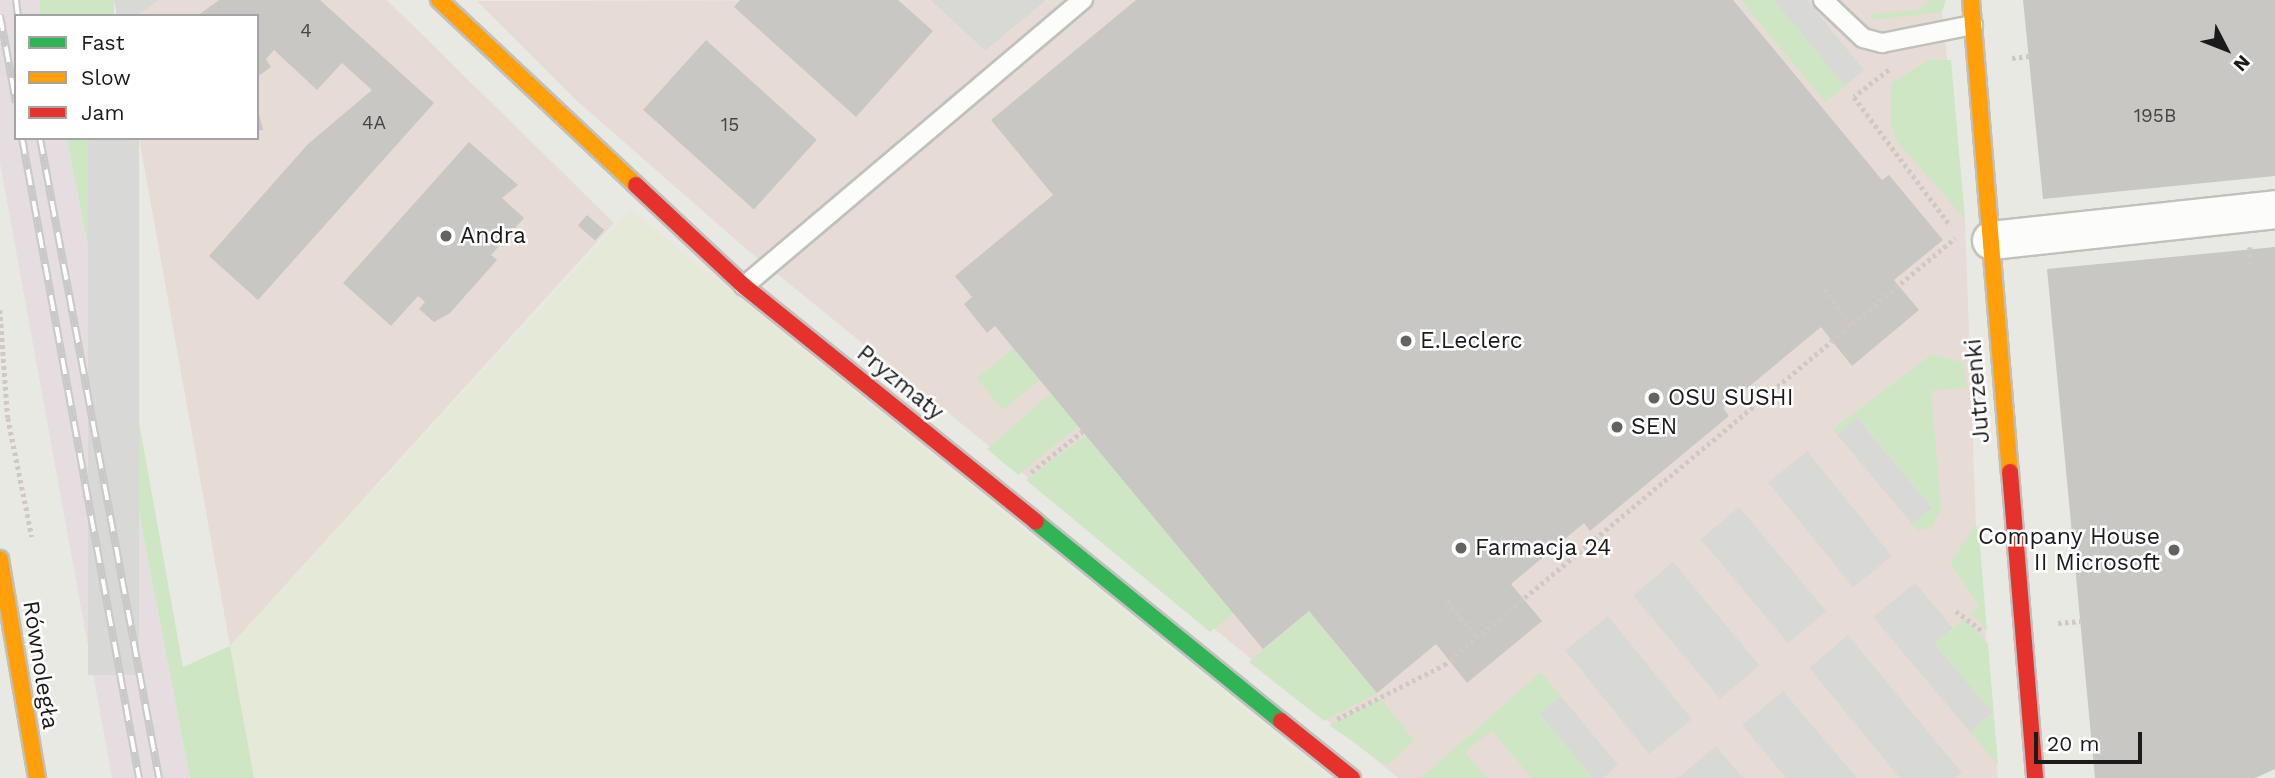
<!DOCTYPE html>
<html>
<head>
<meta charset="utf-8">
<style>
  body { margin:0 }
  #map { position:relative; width:2275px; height:778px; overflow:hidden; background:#e9e9e4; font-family:"Work Sans",sans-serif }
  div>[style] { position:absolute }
  .residential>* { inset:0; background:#d8d8d5 }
  .commercial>* { inset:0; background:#e7dcd5 }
  .industrial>* { inset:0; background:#e6dde0 }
  .farmland>* { inset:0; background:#e4ead7 }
  .grass>* { inset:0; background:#cee6c4; transform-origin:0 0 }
  .parking>* { inset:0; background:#d8d8d6; transform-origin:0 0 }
  .building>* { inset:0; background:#c8c7c3; transform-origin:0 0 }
  .path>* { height:4.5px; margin-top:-2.25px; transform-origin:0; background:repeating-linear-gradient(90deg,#d0c8c2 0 3.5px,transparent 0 7px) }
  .roads { filter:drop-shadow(2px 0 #c0c0be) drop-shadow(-2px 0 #c0c0be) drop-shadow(0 2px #c0c0be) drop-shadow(0 -2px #c0c0be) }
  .lane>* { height:18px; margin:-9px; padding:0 9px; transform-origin:9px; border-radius:9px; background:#fcfcfb }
  .street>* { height:37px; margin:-18.5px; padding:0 18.5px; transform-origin:18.5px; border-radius:18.5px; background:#fcfcfb }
  .fast>* { height:16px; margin:-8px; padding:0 8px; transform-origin:8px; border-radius:8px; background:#30b455 }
  .slow>* { height:16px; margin:-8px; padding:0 8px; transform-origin:8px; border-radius:8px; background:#ff9f0a }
  .jam>* { height:16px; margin:-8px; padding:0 8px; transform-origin:8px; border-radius:8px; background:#e5322d }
  .rail>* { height:8px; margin-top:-4px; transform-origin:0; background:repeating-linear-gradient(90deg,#fff 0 16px,#c9c9c8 0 32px); box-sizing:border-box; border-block:2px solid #c9c9c8 }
  .dots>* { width:19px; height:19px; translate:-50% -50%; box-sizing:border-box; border:4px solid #fff; border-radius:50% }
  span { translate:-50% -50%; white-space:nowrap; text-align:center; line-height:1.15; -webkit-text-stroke:5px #fff; paint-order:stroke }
  .number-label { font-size:19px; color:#464645 }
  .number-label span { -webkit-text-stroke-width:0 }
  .poi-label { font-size:23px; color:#1b1b1b }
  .left { translate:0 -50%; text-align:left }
  .right { translate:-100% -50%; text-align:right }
  .street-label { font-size:23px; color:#1b1b1b }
  .legend { position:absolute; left:14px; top:14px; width:245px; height:126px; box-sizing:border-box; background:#fff; border:2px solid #a4a4a4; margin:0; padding:9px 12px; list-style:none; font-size:21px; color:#1b1b1b }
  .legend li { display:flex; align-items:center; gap:14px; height:35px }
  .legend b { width:35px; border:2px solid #a4a4a4 }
  .north { position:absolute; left:2191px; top:14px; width:70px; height:70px; -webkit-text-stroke:5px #fff; paint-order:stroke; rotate:132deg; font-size:19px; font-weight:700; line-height:28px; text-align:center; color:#1b1b1b }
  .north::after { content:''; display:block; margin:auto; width:24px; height:32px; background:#1b1b1b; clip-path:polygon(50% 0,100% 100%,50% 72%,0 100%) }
  .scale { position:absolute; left:2034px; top:732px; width:108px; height:32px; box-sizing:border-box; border:4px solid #1b1b1b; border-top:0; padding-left:9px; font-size:21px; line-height:24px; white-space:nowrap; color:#1b1b1b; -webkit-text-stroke:5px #fff; paint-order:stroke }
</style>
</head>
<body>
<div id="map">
  <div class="residential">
    <i style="clip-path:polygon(114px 0,159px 0,137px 16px,117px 16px)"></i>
    <i style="clip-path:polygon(930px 0,1047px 0,985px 51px)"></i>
  </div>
  <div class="commercial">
    <i style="clip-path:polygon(159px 0,387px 0,614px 223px,230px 646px,139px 138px,257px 138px,257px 16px,137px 16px)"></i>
    <i style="clip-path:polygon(930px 0,985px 51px,1047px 0,1946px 0,1942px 12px,1965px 219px,1976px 524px,1998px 778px,1398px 778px,745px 248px,576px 100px,477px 1px)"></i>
  </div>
  <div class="industrial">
    <i style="clip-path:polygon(0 0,40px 0,43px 16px,16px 16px,16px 138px,67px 138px,190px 778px,112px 778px,0 163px)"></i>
  </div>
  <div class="farmland">
    <i style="clip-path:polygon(631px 210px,1329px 778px,254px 778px,230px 646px)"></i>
  </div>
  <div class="grass">
    <i style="left:40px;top:0;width:74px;height:16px"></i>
    <i style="clip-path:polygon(1741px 0,1774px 0,1845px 86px,1825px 102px)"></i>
    <i style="clip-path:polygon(1930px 0,1946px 0,1942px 12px,1872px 20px,1871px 14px,1918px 10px)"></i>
    <i style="clip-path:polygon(1929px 60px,1951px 60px,1965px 219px,1896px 140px,1891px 124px,1891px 83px)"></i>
    <i style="clip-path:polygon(67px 138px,88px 138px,183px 667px,230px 646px,254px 778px,190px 778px)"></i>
    <i style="left:1014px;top:348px;width:41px;height:48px;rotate:51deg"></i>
    <i style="clip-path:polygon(1932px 354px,1963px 363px,1967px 387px,1931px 391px,1941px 509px,1932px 527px,1918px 531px,1912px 524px,1932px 507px,1858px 418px,1837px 434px,1833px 429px)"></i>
    <i style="clip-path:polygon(1051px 393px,1079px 426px,1018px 475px,987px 449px)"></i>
    <i style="clip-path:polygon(1086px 435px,1234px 613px,1210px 632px,1026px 480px)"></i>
    <i style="clip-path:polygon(1976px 524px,1980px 545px,1987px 631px,1971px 613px,1979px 606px,1950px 563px)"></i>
    <i style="clip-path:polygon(1309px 611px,1377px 693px,1324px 721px,1249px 662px)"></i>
    <i style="clip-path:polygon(1964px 619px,1988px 643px,1998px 765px,1970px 732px,1992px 713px,1934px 643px)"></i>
    <i style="clip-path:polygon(1541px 672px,1561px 696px,1540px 714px,1593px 778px,1532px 778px,1492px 731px,1465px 752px,1487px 778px,1421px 778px)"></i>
    <i style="clip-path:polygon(1381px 699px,1414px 740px,1387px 766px,1329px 725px)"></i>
  </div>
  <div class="parking">
    <i style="clip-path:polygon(1774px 0,1807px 0,1864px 70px,1845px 86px)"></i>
    <i style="left:88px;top:138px;width:51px;height:537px"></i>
    <i style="left:1857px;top:418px;width:117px;height:26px;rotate:50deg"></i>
    <i style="left:1807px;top:451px;width:135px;height:50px;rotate:51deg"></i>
    <i style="left:1739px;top:507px;width:136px;height:50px;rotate:50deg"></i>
    <i style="left:1673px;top:562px;width:135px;height:52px;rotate:50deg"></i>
    <i style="clip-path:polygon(1915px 583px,1953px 628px,1934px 644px,1992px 712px,1970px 732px,1873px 617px)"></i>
    <i style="left:1608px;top:616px;width:133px;height:55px;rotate:51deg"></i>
    <i style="clip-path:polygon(1848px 635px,1962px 773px,1956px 778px,1900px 778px,1809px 668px)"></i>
    <i style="clip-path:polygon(1783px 691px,1857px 778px,1786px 778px,1742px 725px)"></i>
    <i style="clip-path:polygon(1561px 696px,1618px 765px,1603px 778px,1593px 778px,1540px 714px)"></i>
    <i style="clip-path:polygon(1716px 746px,1743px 778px,1678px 778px)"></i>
  </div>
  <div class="building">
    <i style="clip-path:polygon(219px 0,320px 0,434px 103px,258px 300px,209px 256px,308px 144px,372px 90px,342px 63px,317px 90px,274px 50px,266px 59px,271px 67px,257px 77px,257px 16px,197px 16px)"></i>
    <i style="clip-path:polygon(740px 0,898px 0,933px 31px,856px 117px,734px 7px)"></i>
    <i style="clip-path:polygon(1136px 0,1733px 0,1882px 180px,1889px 175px,1943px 240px,1894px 280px,1919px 310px,1852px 366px,1821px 327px,1723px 408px,1729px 416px,1590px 531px,1584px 523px,1511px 584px,1542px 621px,1467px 683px,1436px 644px,1377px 693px,1309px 611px,1263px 649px,995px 326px,987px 333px,964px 304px,972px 297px,955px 276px,1053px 195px,991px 120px)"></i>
    <i style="clip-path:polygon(2023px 0,2275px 0,2275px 176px,2043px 199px)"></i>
    <i style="left:706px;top:40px;width:149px;height:94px;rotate:42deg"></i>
    <i style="clip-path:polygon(257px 106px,263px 130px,257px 131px)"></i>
    <i style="clip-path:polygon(469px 142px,518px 185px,502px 198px,524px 218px,491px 255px,497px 260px,450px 313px,434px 322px,419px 309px,425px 302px,418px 296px,391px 326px,343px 283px)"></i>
    <i style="left:587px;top:215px;width:23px;height:14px;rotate:41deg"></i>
    <i style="clip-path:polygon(2275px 247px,2275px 769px,2255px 778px,2095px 778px,2047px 269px)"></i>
  </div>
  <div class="path">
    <i style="left:2012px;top:58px;width:17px;rotate:-7deg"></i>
    <i style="left:1889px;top:70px;width:44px;rotate:142.4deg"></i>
    <i style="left:1854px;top:97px;width:161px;rotate:53.1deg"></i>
    <i style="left:2250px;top:247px;width:18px;rotate:87deg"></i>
    <i style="left:1824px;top:289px;width:45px;rotate:51.3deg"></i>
    <i style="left:0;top:310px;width:108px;rotate:85.8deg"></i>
    <i style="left:8px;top:418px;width:121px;rotate:78.6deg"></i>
    <i style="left:1031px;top:472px;width:66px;rotate:-38.3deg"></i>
    <i style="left:1447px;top:601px;width:47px;rotate:50.2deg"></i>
    <i style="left:1956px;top:611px;width:35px;rotate:37deg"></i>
    <i style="left:2058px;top:623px;width:22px;rotate:-5deg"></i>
    <i style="left:1337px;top:719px;width:120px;rotate:-26.8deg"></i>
    <i style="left:1444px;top:665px;width:666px;rotate:-39.88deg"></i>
  </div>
  <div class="roads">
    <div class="lane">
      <i style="left:1823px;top:0;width:55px;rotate:43.5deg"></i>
      <i style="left:1863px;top:38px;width:20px;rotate:15deg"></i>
      <i style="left:1882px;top:43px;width:93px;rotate:-11.2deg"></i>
      <i style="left:744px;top:286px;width:444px;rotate:-40.2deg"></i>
    </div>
    <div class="street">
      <i style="left:1991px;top:240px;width:286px;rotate:-6.2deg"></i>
    </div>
    <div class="fast">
      <i style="left:1036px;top:522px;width:316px;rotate:39.1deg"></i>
    </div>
    <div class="slow">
      <i style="left:439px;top:0;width:270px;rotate:43.2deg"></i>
      <i style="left:1971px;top:0;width:474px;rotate:85.3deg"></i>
      <i style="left:0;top:559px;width:222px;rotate:80.4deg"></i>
    </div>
    <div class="jam">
      <i style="left:636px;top:185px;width:148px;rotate:43.1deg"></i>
      <i style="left:744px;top:286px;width:375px;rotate:38.9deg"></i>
      <i style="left:2010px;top:472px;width:307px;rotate:85.3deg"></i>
      <i style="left:1281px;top:721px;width:91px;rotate:38.8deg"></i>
    </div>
  </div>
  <div class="rail">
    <i style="left:16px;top:0;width:16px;rotate:83deg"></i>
    <i style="left:0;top:15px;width:89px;rotate:79.7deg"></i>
    <i style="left:22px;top:138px;width:651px;rotate:79.64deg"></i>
    <i style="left:40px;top:138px;width:651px;rotate:79.47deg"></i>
  </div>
  <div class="dots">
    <i style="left:446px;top:236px;background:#636361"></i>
    <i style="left:1406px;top:341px;background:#636361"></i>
    <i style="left:1654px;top:398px;background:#636361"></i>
    <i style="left:1617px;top:427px;background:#636361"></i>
    <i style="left:1461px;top:548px;background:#636361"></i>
    <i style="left:2174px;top:550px;background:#636361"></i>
  </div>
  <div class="number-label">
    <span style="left:306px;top:31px">4</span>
    <span style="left:2155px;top:116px">195B</span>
    <span style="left:374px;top:123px">4A</span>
    <span style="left:730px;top:125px">15</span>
  </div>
  <div class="poi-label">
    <span class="left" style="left:460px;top:236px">Andra</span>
    <span class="left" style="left:1420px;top:341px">E.Leclerc</span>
    <span class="left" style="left:1668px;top:398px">OSU SUSHI</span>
    <span class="left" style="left:1631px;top:427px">SEN</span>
    <span class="right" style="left:2160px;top:550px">Company House<br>II Microsoft</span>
    <span class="left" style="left:1475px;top:548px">Farmacja 24</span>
  </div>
  <div class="street-label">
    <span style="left:900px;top:383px;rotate:39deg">Pryzmaty</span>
    <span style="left:1978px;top:391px;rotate:-95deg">Jutrzenki</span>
    <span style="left:40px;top:665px;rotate:81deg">Równoległa</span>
  </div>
  <ul class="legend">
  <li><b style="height:9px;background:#30b455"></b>Fast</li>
  <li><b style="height:9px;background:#ff9f0a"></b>Slow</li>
  <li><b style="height:9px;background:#e5322d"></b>Jam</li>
  </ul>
  <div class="north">N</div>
  <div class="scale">20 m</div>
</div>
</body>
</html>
